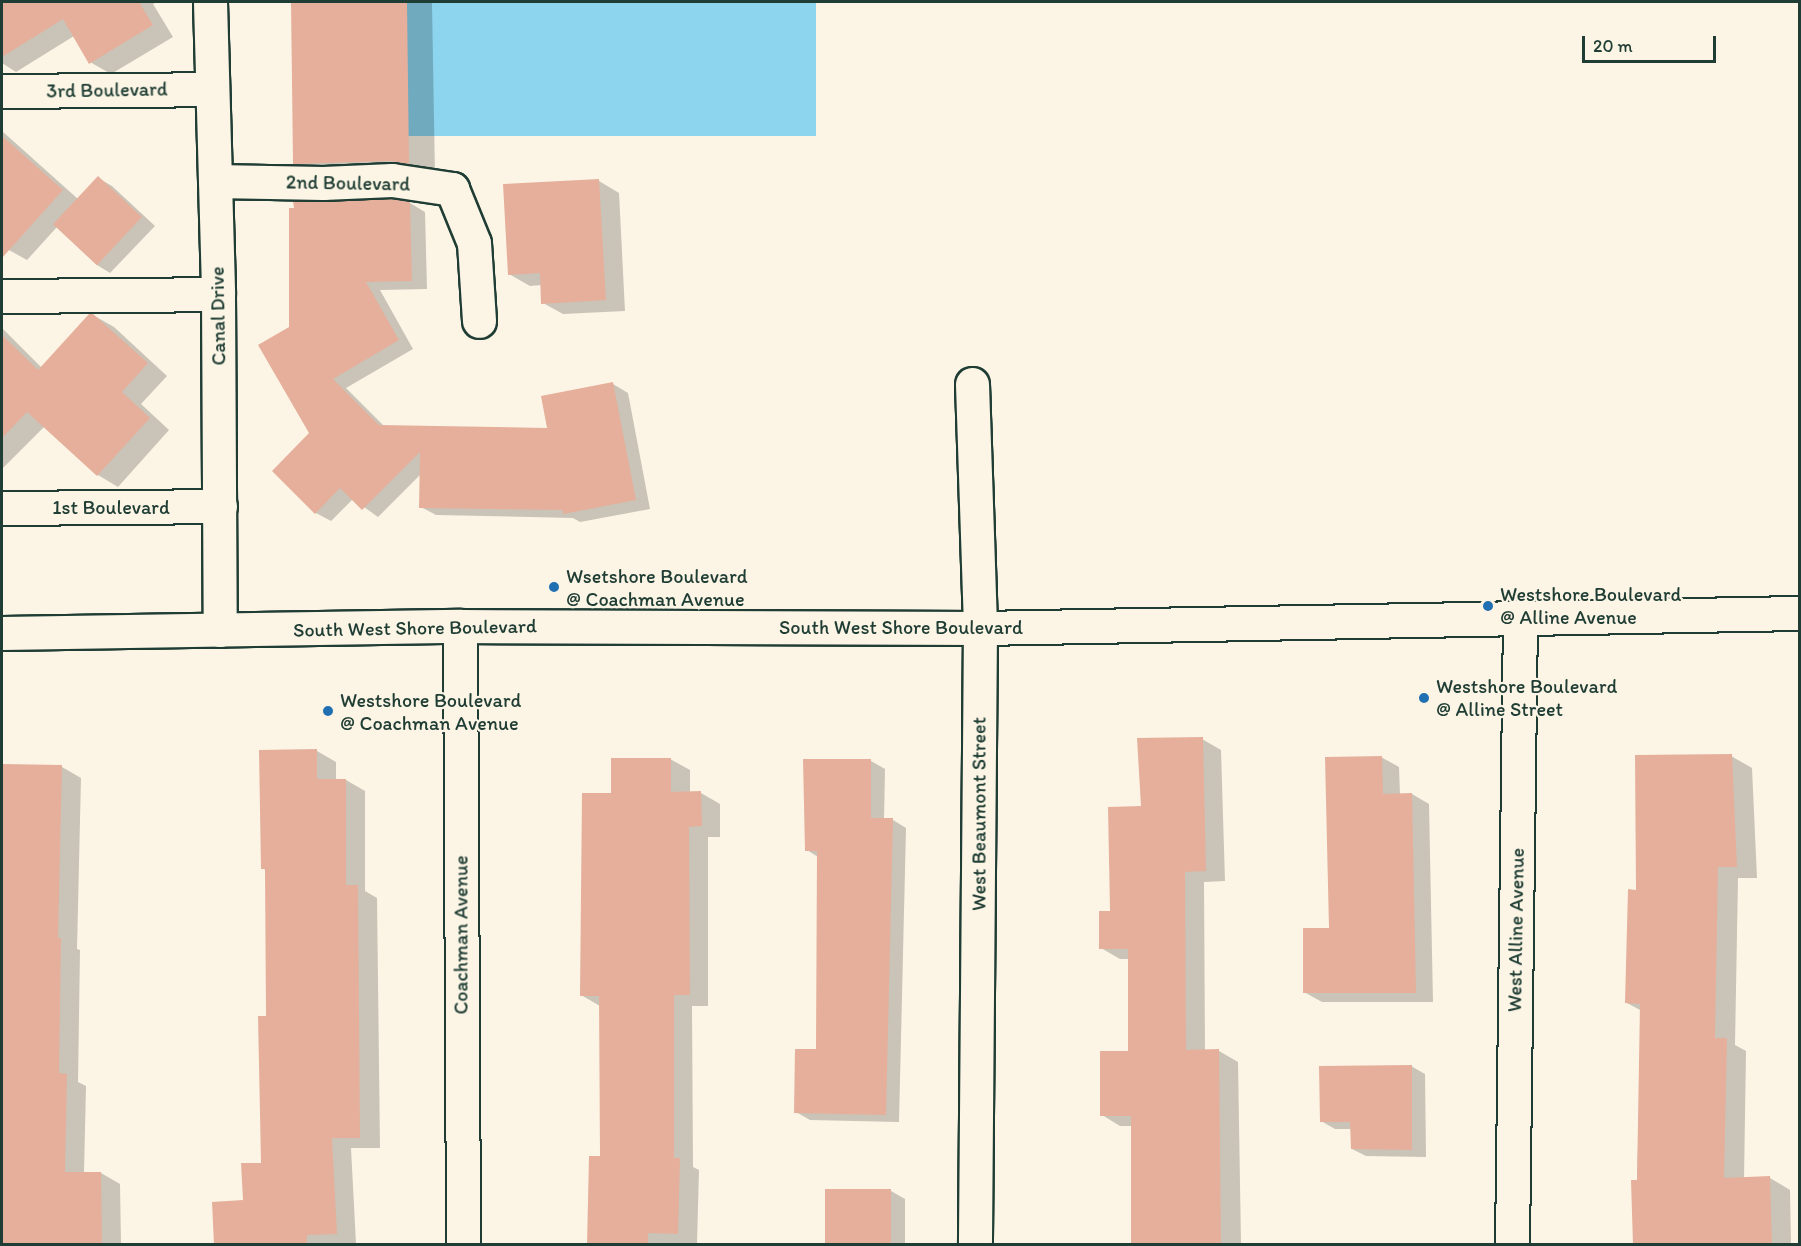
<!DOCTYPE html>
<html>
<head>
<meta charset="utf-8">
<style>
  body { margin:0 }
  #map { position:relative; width:1801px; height:1246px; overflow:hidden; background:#fcf5e5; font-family:Itim,sans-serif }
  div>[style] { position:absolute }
  .water>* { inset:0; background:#8dd5ef; transform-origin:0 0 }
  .shadow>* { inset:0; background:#0003 }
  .building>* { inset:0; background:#e5af9b; transform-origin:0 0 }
  .roads { filter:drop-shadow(2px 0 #1f3d34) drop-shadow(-2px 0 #1f3d34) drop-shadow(0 2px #1f3d34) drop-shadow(0 -2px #1f3d34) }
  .minor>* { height:33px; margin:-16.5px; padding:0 16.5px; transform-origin:16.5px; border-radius:16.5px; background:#fcf5e5 }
  .dots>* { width:16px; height:16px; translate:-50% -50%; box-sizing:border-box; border:3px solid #fcf5e5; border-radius:50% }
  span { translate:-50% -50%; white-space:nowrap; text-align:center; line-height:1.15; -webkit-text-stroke:4.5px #fcf5e5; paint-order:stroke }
  .street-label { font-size:20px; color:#1f3d34 }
  .poi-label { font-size:20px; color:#1f3d34 }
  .left { translate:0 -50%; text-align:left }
  .frame { position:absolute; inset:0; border:3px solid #1f3d34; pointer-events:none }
  .scale { position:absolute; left:1582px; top:36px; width:134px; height:27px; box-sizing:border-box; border:3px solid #1f3d34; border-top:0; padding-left:8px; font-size:18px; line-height:21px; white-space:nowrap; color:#1f3d34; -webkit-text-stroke:4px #fcf5e5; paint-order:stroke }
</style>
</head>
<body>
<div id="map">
  <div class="water">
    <i style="left:389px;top:2px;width:427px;height:134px"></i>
  </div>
  <div class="shadow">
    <i style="clip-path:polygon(2px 2px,157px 2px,153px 4px,173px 37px,111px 74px,90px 62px,74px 36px,16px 72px,2px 63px)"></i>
    <i style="clip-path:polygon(292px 2px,432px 2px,435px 177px,320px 178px,294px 163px)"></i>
    <i style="clip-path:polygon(2px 131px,78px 199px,98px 178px,112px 186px,155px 226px,110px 273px,97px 265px,57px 227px,27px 260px,9px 250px,2px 237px)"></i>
    <i style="clip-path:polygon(599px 181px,619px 193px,625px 311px,563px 314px,543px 303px,542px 285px,530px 286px,509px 274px)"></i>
    <i style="clip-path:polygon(410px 203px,425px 212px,427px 289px,380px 290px,413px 349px,346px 388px,385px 427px,549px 430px,613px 384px,628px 393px,650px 509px,580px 522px,573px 518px,436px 515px,421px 507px,421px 474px,378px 517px,353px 499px,331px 521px,316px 513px,274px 471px,311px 433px,291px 328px)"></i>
    <i style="clip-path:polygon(93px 315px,114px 327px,167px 376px,141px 404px,169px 430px,118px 487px,98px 475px,45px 426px,2px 469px,2px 328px,42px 368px)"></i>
    <i style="clip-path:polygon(1202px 739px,1221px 750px,1225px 881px,1204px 882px,1205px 1051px,1219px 1051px,1238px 1062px,1241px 1244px,1132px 1244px,1132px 1126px,1120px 1126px,1102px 1115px,1130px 1052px,1130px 959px,1120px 959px,1101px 948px,1142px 807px)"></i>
    <i style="clip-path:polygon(317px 751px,336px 762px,336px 780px,346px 780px,365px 791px,365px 891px,377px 898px,380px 1148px,351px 1148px,356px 1244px,216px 1244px,244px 1202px,262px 1164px,268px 1018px,267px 871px,262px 868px)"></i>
    <i style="clip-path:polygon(1731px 756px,1752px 768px,1757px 878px,1738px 878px,1735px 1045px,1746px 1051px,1744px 1179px,1770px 1178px,1790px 1190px,1791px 1244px,1635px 1244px,1642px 1011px,1627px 1003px,1638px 891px)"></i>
    <i style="clip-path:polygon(1381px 757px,1399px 767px,1400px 795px,1412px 794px,1429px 804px,1433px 1002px,1322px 1002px,1304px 992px,1330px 929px)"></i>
    <i style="clip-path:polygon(670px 759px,690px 770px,690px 793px,701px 793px,720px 804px,720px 837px,708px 837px,708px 1006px,692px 1006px,693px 1167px,699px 1170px,697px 1244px,589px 1244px,601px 1158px,600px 1006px,581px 995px,613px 795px)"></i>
    <i style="clip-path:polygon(871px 761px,885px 769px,884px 820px,893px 820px,906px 828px,899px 1122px,810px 1120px,796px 1112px,818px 1051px,818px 857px,807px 850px)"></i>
    <i style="clip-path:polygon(2px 766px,62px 767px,81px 778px,77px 949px,80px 950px,78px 1082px,86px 1086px,84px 1173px,101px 1173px,120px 1184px,121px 1244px,2px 1244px)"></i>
    <i style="clip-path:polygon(1411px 1066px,1425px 1074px,1426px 1157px,1366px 1156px,1352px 1149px,1352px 1129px,1335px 1129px,1321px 1121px)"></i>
    <i style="clip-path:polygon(891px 1191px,905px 1199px,905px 1244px,827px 1244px)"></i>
  </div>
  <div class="building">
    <i style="clip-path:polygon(2px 2px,139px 2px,153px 25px,89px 64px,63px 19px,2px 57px)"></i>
    <i style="clip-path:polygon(291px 2px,407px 2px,409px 164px,391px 161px,293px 164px)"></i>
    <i style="clip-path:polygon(2px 136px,63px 190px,2px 258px)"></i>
    <i style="left:98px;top:176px;width:60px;height:66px;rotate:43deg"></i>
    <i style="clip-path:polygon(599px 179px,606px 300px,541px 304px,540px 273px,508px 275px,503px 184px)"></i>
    <i style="clip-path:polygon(391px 199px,410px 202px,412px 281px,366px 282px,399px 340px,333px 379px,379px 425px,547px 428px,541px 396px,613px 382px,636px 500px,563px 514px,563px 510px,419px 508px,420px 452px,362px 510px,340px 488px,315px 514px,272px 471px,309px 433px,258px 345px,289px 327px,289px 208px,294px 208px,293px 201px)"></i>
    <i style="clip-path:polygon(89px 314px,93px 314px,148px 363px,122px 392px,150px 418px,97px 476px,27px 412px,2px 438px,2px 335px,38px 370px)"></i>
    <i style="clip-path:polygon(1203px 737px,1206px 871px,1185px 872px,1186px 1050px,1219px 1049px,1221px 1245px,1131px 1245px,1131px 1116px,1100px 1116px,1100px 1051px,1128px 1051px,1128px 949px,1099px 949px,1099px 911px,1110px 911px,1108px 807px,1141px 806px,1137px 738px)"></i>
    <i style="clip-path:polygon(317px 749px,317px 779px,346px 779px,346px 885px,358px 885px,360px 1138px,332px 1138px,337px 1234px,307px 1235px,307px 1245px,214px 1245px,212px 1202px,243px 1200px,241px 1163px,261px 1163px,258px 1016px,266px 1016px,265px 869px,261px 869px,259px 750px)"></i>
    <i style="clip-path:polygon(1732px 754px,1737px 867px,1718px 867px,1715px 1038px,1727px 1038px,1724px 1178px,1770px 1176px,1772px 1245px,1633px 1245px,1631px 1180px,1637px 1180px,1640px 1004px,1625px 1003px,1628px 889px,1636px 890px,1635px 755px)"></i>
    <i style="clip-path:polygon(1382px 756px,1383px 794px,1412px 793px,1416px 993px,1303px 993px,1303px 928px,1329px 928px,1325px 757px)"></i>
    <i style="clip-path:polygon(611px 758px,671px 758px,671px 792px,701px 791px,702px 826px,689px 827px,690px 995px,674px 995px,674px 1158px,680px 1158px,678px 1234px,648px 1233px,648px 1245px,587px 1245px,589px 1156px,600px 1156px,599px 996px,580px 996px,582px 793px,611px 793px)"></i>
    <i style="clip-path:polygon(803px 759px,871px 759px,871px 818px,893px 818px,886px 1115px,794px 1113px,795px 1049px,816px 1049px,817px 851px,805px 851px)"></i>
    <i style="clip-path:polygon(2px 764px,62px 765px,58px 938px,61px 938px,59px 1073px,67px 1074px,65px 1172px,101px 1172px,102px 1245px,2px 1245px)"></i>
    <i style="clip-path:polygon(1412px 1065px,1412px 1150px,1351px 1149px,1350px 1122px,1320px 1122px,1319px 1066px)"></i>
    <i style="left:891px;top:1189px;width:56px;height:66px;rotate:90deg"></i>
  </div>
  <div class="roads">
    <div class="minor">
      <i style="left:210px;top:2px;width:292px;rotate:88.4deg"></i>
      <i style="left:218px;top:294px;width:336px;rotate:89.7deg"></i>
      <i style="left:2px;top:91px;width:210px;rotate:-0.5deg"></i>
      <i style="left:215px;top:181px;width:108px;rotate:1.1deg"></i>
      <i style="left:323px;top:183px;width:69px;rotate:-2.5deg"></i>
      <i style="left:392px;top:180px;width:61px;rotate:8.5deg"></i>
      <i style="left:452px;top:189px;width:58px;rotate:67.8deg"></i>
      <i style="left:474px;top:243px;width:78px;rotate:86.3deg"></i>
      <i style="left:2px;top:296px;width:216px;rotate:-0.5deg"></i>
      <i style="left:972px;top:384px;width:244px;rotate:88.1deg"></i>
      <i style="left:980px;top:628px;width:616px;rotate:90.47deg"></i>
      <i style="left:2px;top:508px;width:218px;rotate:-0.5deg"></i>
      <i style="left:460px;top:626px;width:618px;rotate:89.72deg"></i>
      <i style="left:2px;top:633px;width:458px;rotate:-0.9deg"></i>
      <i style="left:460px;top:626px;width:520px;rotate:0.22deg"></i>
      <i style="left:980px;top:628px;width:820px;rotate:-1.05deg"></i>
      <i style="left:1512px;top:1244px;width:628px;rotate:-89.27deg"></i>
    </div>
  </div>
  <div class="dots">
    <i style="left:554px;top:587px;background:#1f6fb2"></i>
    <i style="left:1488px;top:606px;background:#1f6fb2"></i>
    <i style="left:1424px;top:698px;background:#1f6fb2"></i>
    <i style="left:328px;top:711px;background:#1f6fb2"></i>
  </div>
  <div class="street-label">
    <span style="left:107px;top:90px;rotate:-1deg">3rd Boulevard</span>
    <span style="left:348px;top:183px;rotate:1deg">2nd Boulevard</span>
    <span style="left:218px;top:316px;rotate:-91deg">Canal Drive</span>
    <span style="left:111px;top:507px">1st Boulevard</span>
    <span style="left:901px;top:627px">South West Shore Boulevard</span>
    <span style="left:415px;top:628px;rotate:-1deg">South West Shore Boulevard</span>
    <span style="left:979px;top:814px;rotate:-90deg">West Beaumont Street</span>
    <span style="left:1516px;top:930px;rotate:-89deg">West Alline Avenue</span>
    <span style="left:461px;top:935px;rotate:-90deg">Coachman Avenue</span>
  </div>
  <div class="poi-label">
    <span class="left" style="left:566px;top:588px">Wsetshore Boulevard<br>@ Coachman Avenue</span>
    <span class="left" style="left:1500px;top:606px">Westshore Boulevard<br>@ Alline Avenue</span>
    <span class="left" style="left:1436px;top:698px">Westshore Boulevard<br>@ Alline Street</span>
    <span class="left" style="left:340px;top:712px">Westshore Boulevard<br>@ Coachman Avenue</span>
  </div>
  <div class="frame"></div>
  <div class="scale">20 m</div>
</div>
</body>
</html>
